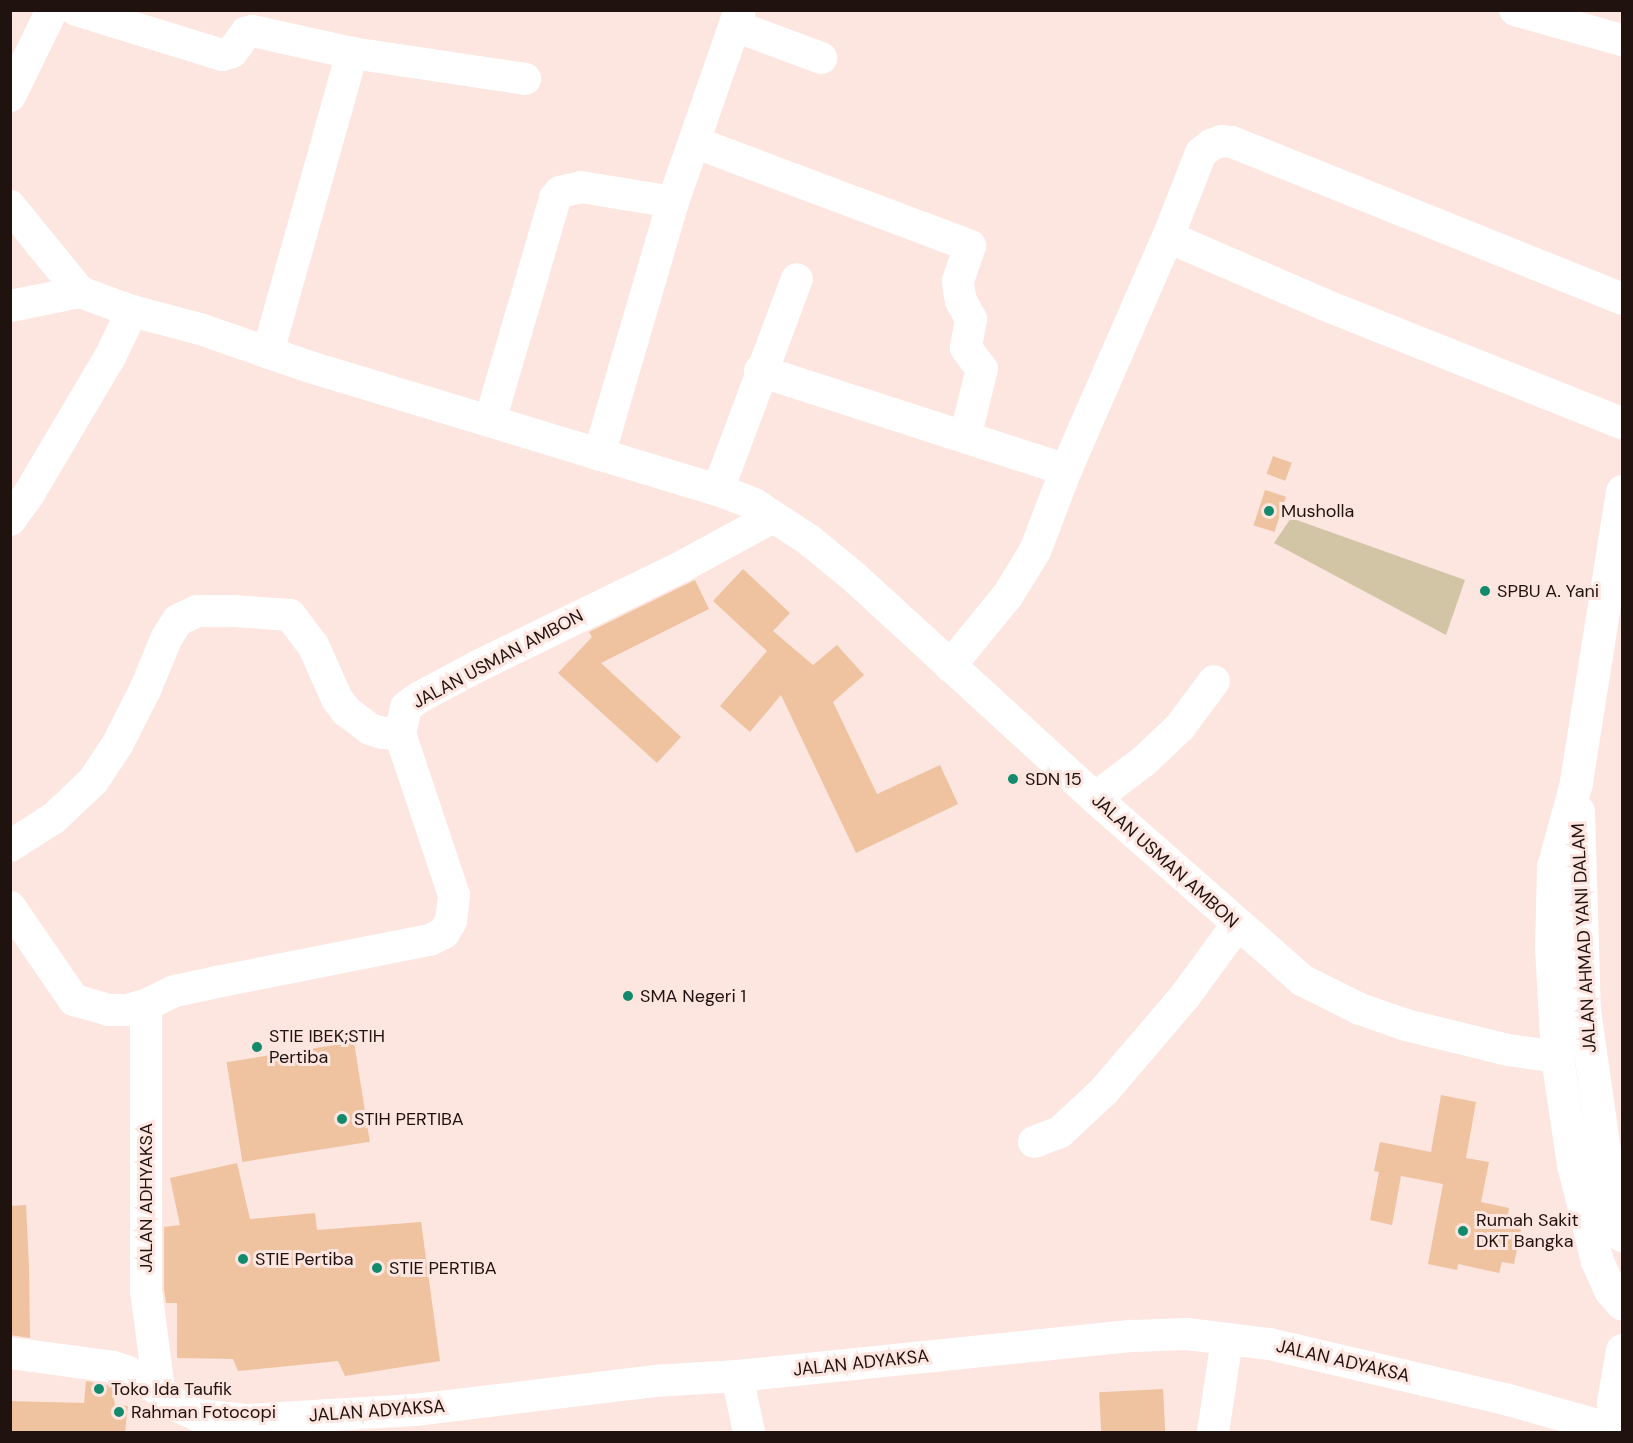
<!DOCTYPE html>
<html>
<head>
<meta charset="utf-8">
<style>
  body { margin:0 }
  #map { position:relative; width:1633px; height:1443px; overflow:hidden; background:#fde5e0; font-family:"DM Sans",sans-serif }
  div>[style] { position:absolute }
  .green>* { inset:0; background:#d2c5a6 }
  .building>* { inset:0; background:#efc3a0; transform-origin:0 0 }
  .minor>* { height:32px; margin:-16px; padding:0 16px; transform-origin:16px; border-radius:16px; background:#fff }
  .major>* { height:33px; margin:-16.5px; padding:0 16.5px; transform-origin:16.5px; border-radius:16.5px; background:#fff }
  .dots>* { width:16px; height:16px; translate:-50% -50%; box-sizing:border-box; border:3px solid #fde5e0; border-radius:50% }
  span { translate:-50% -50%; white-space:nowrap; text-align:center; line-height:1.15; -webkit-text-stroke:6px #fde5e0; paint-order:stroke }
  .poi-label { font-size:18px; color:#1f120f }
  .left { translate:0 -50%; text-align:left }
  .street-label { font-size:18px; color:#1f120f }
  .frame { position:absolute; inset:0; border:12px solid #1f120f; pointer-events:none }
</style>
</head>
<body>
<div id="map">
  <div class="green">
    <i style="clip-path:polygon(1291px 518px,1465px 580px,1446px 635px,1274px 543px)"></i>
  </div>
  <div class="building">
    <i style="left:1273px;top:456px;width:20px;height:19px;rotate:20deg"></i>
    <i style="left:1265px;top:490px;width:22px;height:37px;rotate:18deg"></i>
    <i style="clip-path:polygon(743px 569px,790px 613px,773px 631px,813px 665px,837px 645px,864px 675px,833px 702px,877px 794px,940px 765px,958px 804px,856px 853px,781px 695px,750px 732px,720px 706px,767px 651px,713px 601px)"></i>
    <i style="clip-path:polygon(695px 580px,709px 609px,601px 663px,681px 737px,657px 763px,558px 673px,592px 637px,589px 632px)"></i>
    <i style="left:354px;top:1042px;width:101px;height:129px;rotate:81deg"></i>
    <i style="clip-path:polygon(1441px 1095px,1476px 1102px,1466px 1158px,1489px 1162px,1481px 1202px,1509px 1208px,1507px 1222px,1522px 1225px,1514px 1264px,1502px 1262px,1499px 1273px,1458px 1264px,1457px 1270px,1428px 1264px,1443px 1184px,1401px 1176px,1392px 1225px,1370px 1220px,1379px 1172px,1374px 1171px,1380px 1142px,1431px 1152px)"></i>
    <i style="clip-path:polygon(237px 1163px,250px 1219px,315px 1213px,317px 1230px,421px 1222px,440px 1361px,345px 1376px,338px 1361px,238px 1371px,233px 1359px,177px 1358px,177px 1303px,166px 1303px,164px 1289px,164px 1227px,180px 1225px,170px 1178px)"></i>
    <i style="clip-path:polygon(26px 1205px,29px 1267px,30px 1338px,10px 1335px,10px 1206px)"></i>
    <i style="clip-path:polygon(86px 1381px,112px 1386px,115px 1405px,128px 1406px,125px 1432px,10px 1432px,10px 1401px,84px 1403px)"></i>
    <i style="left:1163px;top:1389px;width:43px;height:64px;rotate:87deg"></i>
  </div>
  <div class="minor">
    <i style="left:76px;top:10px;width:153px;rotate:17.1deg"></i>
    <i style="left:222px;top:55px;width:10px;rotate:-17deg"></i>
    <i style="left:232px;top:52px;width:24px;rotate:-54deg"></i>
    <i style="left:246px;top:33px;width:6px;rotate:-18deg"></i>
    <i style="left:252px;top:31px;width:102px;rotate:12.4deg"></i>
    <i style="left:352px;top:53px;width:175px;rotate:8.5deg"></i>
    <i style="left:1515px;top:10px;width:111px;rotate:15.7deg"></i>
    <i style="left:735px;top:26px;width:92px;rotate:20.4deg"></i>
    <i style="left:10px;top:96px;width:96px;rotate:-64deg"></i>
    <i style="left:694px;top:142px;width:295px;rotate:20.6deg"></i>
    <i style="left:970px;top:246px;width:37px;rotate:109deg"></i>
    <i style="left:958px;top:281px;width:9px;rotate:84deg"></i>
    <i style="left:959px;top:290px;width:11px;rotate:80deg"></i>
    <i style="left:961px;top:301px;width:21px;rotate:61deg"></i>
    <i style="left:971px;top:319px;width:29px;rotate:100deg"></i>
    <i style="left:966px;top:348px;width:26px;rotate:53deg"></i>
    <i style="left:982px;top:369px;width:70px;rotate:104deg"></i>
    <i style="left:10px;top:206px;width:111px;rotate:50.9deg"></i>
    <i style="left:80px;top:292px;width:55px;rotate:20.1deg"></i>
    <i style="left:132px;top:311px;width:70px;rotate:14.8deg"></i>
    <i style="left:200px;top:329px;width:116px;rotate:19.1deg"></i>
    <i style="left:310px;top:367px;width:426px;rotate:16.8deg"></i>
    <i style="left:718px;top:490px;width:39px;rotate:21deg"></i>
    <i style="left:754px;top:504px;width:66px;rotate:33.2deg"></i>
    <i style="left:809px;top:540px;width:57px;rotate:39.3deg"></i>
    <i style="left:853px;top:576px;width:328px;rotate:42.5deg"></i>
    <i style="left:1095px;top:798px;width:276px;rotate:41.3deg"></i>
    <i style="left:1302px;top:980px;width:65px;rotate:26.6deg"></i>
    <i style="left:1360px;top:1009px;width:49px;rotate:19.2deg"></i>
    <i style="left:1406px;top:1025px;width:105px;rotate:13.8deg"></i>
    <i style="left:1508px;top:1050px;width:49px;rotate:8.1deg"></i>
    <i style="left:1168px;top:237px;width:171px;rotate:23.4deg"></i>
    <i style="left:1325px;top:305px;width:320px;rotate:21.7deg"></i>
    <i style="left:10px;top:306px;width:71px;rotate:-11.3deg"></i>
    <i style="left:268px;top:352px;width:311px;rotate:-74.3deg"></i>
    <i style="left:760px;top:371px;width:322px;rotate:17.9deg"></i>
    <i style="left:490px;top:421px;width:232px;rotate:-73.7deg"></i>
    <i style="left:555px;top:198px;width:8px;rotate:-50deg"></i>
    <i style="left:560px;top:192px;width:22px;rotate:-13deg"></i>
    <i style="left:581px;top:187px;width:93px;rotate:9.3deg"></i>
    <i style="left:599px;top:455px;width:264px;rotate:-73.7deg"></i>
    <i style="left:673px;top:202px;width:203px;rotate:-70.8deg"></i>
    <i style="left:718px;top:490px;width:225px;rotate:-69.5deg"></i>
    <i style="left:10px;top:520px;width:34px;rotate:-54deg"></i>
    <i style="left:30px;top:492px;width:159px;rotate:-59.4deg"></i>
    <i style="left:111px;top:355px;width:49px;rotate:-64.5deg"></i>
    <i style="left:950px;top:666px;width:92px;rotate:-50.8deg"></i>
    <i style="left:1008px;top:595px;width:52px;rotate:-58.5deg"></i>
    <i style="left:1035px;top:551px;width:87px;rotate:-69.1deg"></i>
    <i style="left:1066px;top:470px;width:254px;rotate:-66.4deg"></i>
    <i style="left:1168px;top:237px;width:90px;rotate:-68.6deg"></i>
    <i style="left:1201px;top:153px;width:13px;rotate:-39deg"></i>
    <i style="left:1211px;top:145px;width:12px;rotate:-20deg"></i>
    <i style="left:1222px;top:141px;width:10px;rotate:6deg"></i>
    <i style="left:1232px;top:142px;width:420px;rotate:21.9deg"></i>
    <i style="left:1095px;top:798px;width:61px;rotate:-37.1deg"></i>
    <i style="left:1144px;top:761px;width:50px;rotate:-43.4deg"></i>
    <i style="left:1180px;top:727px;width:57px;rotate:-53.5deg"></i>
    <i style="left:10px;top:846px;width:52px;rotate:-32.5deg"></i>
    <i style="left:54px;top:818px;width:54px;rotate:-43.5deg"></i>
    <i style="left:93px;top:781px;width:43px;rotate:-56.3deg"></i>
    <i style="left:117px;top:745px;width:62px;rotate:-63deg"></i>
    <i style="left:145px;top:690px;width:57px;rotate:-67.5deg"></i>
    <i style="left:167px;top:637px;width:20px;rotate:-57deg"></i>
    <i style="left:178px;top:620px;width:21px;rotate:-25deg"></i>
    <i style="left:197px;top:611px;width:37px"></i>
    <i style="left:234px;top:611px;width:56px;rotate:4.1deg"></i>
    <i style="left:290px;top:615px;width:38px;rotate:53deg"></i>
    <i style="left:313px;top:645px;width:59px;rotate:66deg"></i>
    <i style="left:337px;top:699px;width:15px;rotate:53deg"></i>
    <i style="left:346px;top:711px;width:30px;rotate:37deg"></i>
    <i style="left:370px;top:729px;width:13px;rotate:18deg"></i>
    <i style="left:382px;top:733px;width:18px;rotate:3deg"></i>
    <i style="left:10px;top:907px;width:113px;rotate:55.5deg"></i>
    <i style="left:74px;top:1000px;width:36px;rotate:16deg"></i>
    <i style="left:109px;top:1010px;width:18px"></i>
    <i style="left:127px;top:1010px;width:20px;rotate:-15deg"></i>
    <i style="left:146px;top:1005px;width:32px;rotate:-26deg"></i>
    <i style="left:175px;top:991px;width:38px;rotate:-12deg"></i>
    <i style="left:212px;top:983px;width:222px;rotate:-11.2deg"></i>
    <i style="left:430px;top:940px;width:16px;rotate:-27deg"></i>
    <i style="left:444px;top:933px;width:14px;rotate:-60deg"></i>
    <i style="left:451px;top:921px;width:26px;rotate:-83deg"></i>
    <i style="left:454px;top:895px;width:170px;rotate:-108.5deg"></i>
    <i style="left:400px;top:734px;width:28px;rotate:-77deg"></i>
    <i style="left:406px;top:707px;width:17px;rotate:-36deg"></i>
    <i style="left:420px;top:697px;width:66px;rotate:-28.1deg"></i>
    <i style="left:478px;top:666px;width:228px;rotate:-26deg"></i>
    <i style="left:683px;top:566px;width:102px;rotate:-28.6deg"></i>
    <i style="left:146px;top:1005px;width:285px;rotate:90deg"></i>
    <i style="left:146px;top:1290px;width:101px;rotate:82.6deg"></i>
    <i style="left:1034px;top:1142px;width:28px;rotate:-21deg"></i>
    <i style="left:1060px;top:1132px;width:60px;rotate:-43deg"></i>
    <i style="left:1104px;top:1091px;width:125px;rotate:-49.5deg"></i>
    <i style="left:1185px;top:996px;width:88px;rotate:-53.8deg"></i>
    <i style="left:10px;top:1353px;width:104px;rotate:7.7deg"></i>
    <i style="left:113px;top:1367px;width:16px;rotate:18deg"></i>
    <i style="left:128px;top:1372px;width:36px;rotate:30deg"></i>
    <i style="left:159px;top:1390px;width:26px;rotate:40deg"></i>
    <i style="left:179px;top:1407px;width:20px;rotate:24deg"></i>
    <i style="left:197px;top:1415px;width:50px;rotate:5.7deg"></i>
    <i style="left:247px;top:1420px;width:168px;rotate:-3.4deg"></i>
    <i style="left:415px;top:1410px;width:241px;rotate:-6.9deg"></i>
    <i style="left:654px;top:1381px;width:83px;rotate:-3.4deg"></i>
    <i style="left:737px;top:1376px;width:398px;rotate:-5.8deg"></i>
    <i style="left:1133px;top:1336px;width:54px;rotate:-2.1deg"></i>
    <i style="left:1187px;top:1334px;width:84px;rotate:6.9deg"></i>
    <i style="left:1270px;top:1344px;width:241px;rotate:13.2deg"></i>
    <i style="left:1505px;top:1399px;width:122px;rotate:15.8deg"></i>
    <i style="left:737px;top:1376px;width:57px;rotate:77.9deg"></i>
    <i style="left:1213px;top:1432px;width:94px;rotate:-81.4deg"></i>
  </div>
  <div class="major">
    <i style="left:1622px;top:491px;width:296px;rotate:99deg"></i>
    <i style="left:1576px;top:783px;width:87px;rotate:105.3deg"></i>
    <i style="left:1553px;top:867px;width:81px;rotate:91.4deg"></i>
    <i style="left:1551px;top:948px;width:109px;rotate:86.8deg"></i>
    <i style="left:1557px;top:1057px;width:108px;rotate:81.5deg"></i>
    <i style="left:1573px;top:1164px;width:100px;rotate:76.1deg"></i>
    <i style="left:1597px;top:1261px;width:32px;rotate:66deg"></i>
    <i style="left:1610px;top:1290px;width:18px;rotate:49deg"></i>
    <i style="left:1578px;top:811px;width:199px;rotate:88.3deg"></i>
    <i style="left:1584px;top:1010px;width:157px;rotate:81.9deg"></i>
    <i style="left:1606px;top:1165px;width:72px;rotate:77.1deg"></i>
    <i style="left:1622px;top:1350px;width:53px;rotate:99.8deg"></i>
    <i style="left:1613px;top:1402px;width:30px;rotate:73deg"></i>
  </div>
  <div class="dots">
    <i style="left:1269px;top:511px;background:#138a6c"></i>
    <i style="left:1485px;top:591px;background:#138a6c"></i>
    <i style="left:1013px;top:779px;background:#138a6c"></i>
    <i style="left:628px;top:996px;background:#138a6c"></i>
    <i style="left:257px;top:1047px;background:#138a6c"></i>
    <i style="left:342px;top:1119px;background:#138a6c"></i>
    <i style="left:1463px;top:1231px;background:#138a6c"></i>
    <i style="left:243px;top:1259px;background:#138a6c"></i>
    <i style="left:377px;top:1268px;background:#138a6c"></i>
    <i style="left:99px;top:1389px;background:#138a6c"></i>
    <i style="left:119px;top:1412px;background:#138a6c"></i>
  </div>
  <div class="poi-label">
    <span class="left" style="left:1281px;top:511px">Musholla</span>
    <span class="left" style="left:1497px;top:591px">SPBU A. Yani</span>
    <span class="left" style="left:1025px;top:779px">SDN 15</span>
    <span class="left" style="left:640px;top:996px">SMA Negeri 1</span>
    <span class="left" style="left:269px;top:1047px">STIE IBEK;STIH<br>Pertiba</span>
    <span class="left" style="left:354px;top:1119px">STIH PERTIBA</span>
    <span class="left" style="left:1476px;top:1231px">Rumah Sakit<br>DKT Bangka</span>
    <span class="left" style="left:255px;top:1259px">STIE Pertiba</span>
    <span class="left" style="left:389px;top:1268px">STIE PERTIBA</span>
    <span class="left" style="left:111px;top:1389px">Toko Ida Taufik</span>
    <span class="left" style="left:131px;top:1412px">Rahman Fotocopi</span>
  </div>
  <div class="street-label">
    <span style="left:498px;top:659px;rotate:-28deg">JALAN USMAN AMBON</span>
    <span style="left:1165px;top:861px;rotate:42deg">JALAN USMAN AMBON</span>
    <span style="left:1584px;top:938px;rotate:-93deg">JALAN AHMAD YANI DALAM</span>
    <span style="left:146px;top:1198px;rotate:-90deg">JALAN ADHYAKSA</span>
    <span style="left:1343px;top:1361px;rotate:13deg">JALAN ADYAKSA</span>
    <span style="left:861px;top:1363px;rotate:-6deg">JALAN ADYAKSA</span>
    <span style="left:377px;top:1411px;rotate:-4deg">JALAN ADYAKSA</span>
  </div>
  <div class="frame"></div>
</div>
</body>
</html>
